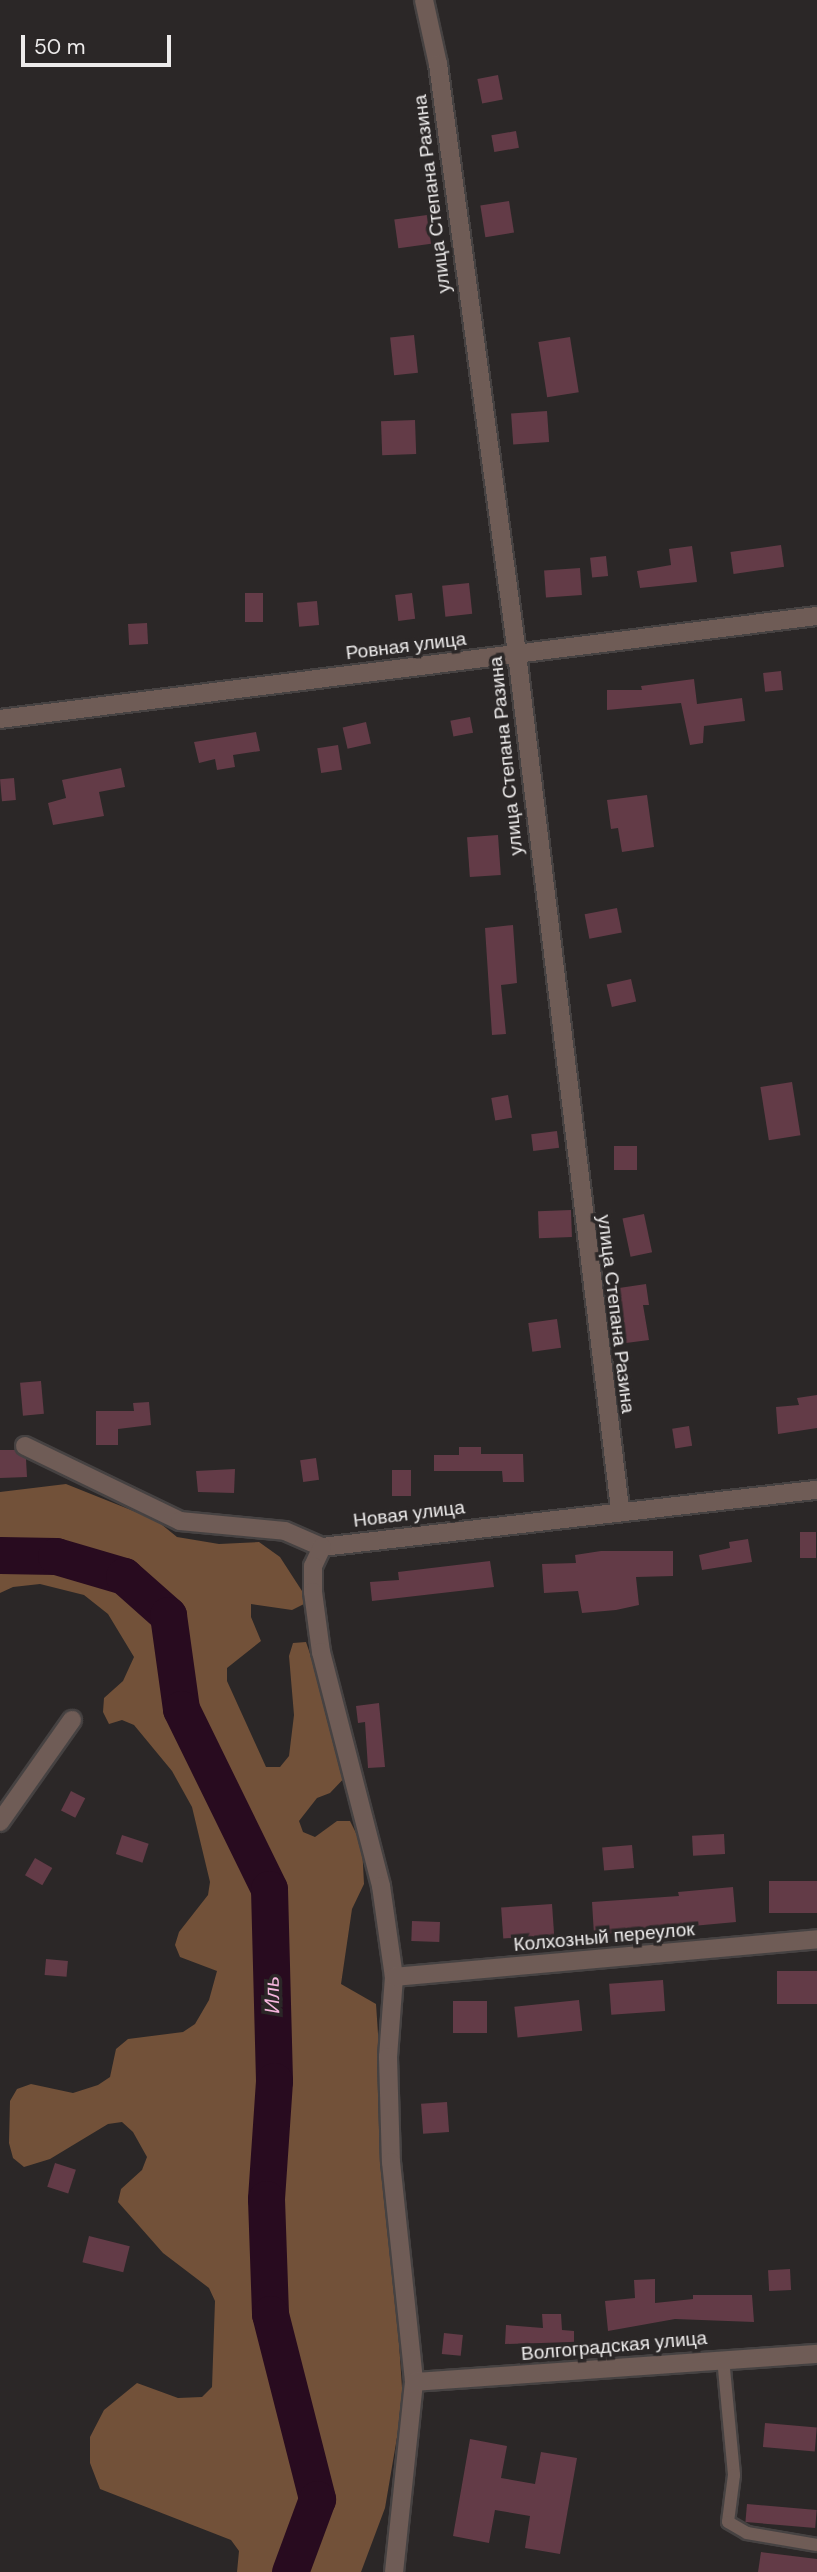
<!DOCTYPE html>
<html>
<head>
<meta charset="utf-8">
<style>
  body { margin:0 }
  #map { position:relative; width:817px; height:2572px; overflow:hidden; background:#2b2727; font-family:"DM Sans",sans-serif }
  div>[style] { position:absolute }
  .forest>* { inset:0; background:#725139 }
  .river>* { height:37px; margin:-18.5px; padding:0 18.5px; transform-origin:18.5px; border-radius:18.5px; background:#280b1f }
  .building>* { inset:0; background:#633b47; transform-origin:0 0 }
  .roads { filter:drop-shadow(2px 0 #464242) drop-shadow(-2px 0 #464242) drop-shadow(0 2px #464242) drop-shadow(0 -2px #464242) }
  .service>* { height:12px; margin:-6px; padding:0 6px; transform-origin:6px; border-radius:6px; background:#6f5c56 }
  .minor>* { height:18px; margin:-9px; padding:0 9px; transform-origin:9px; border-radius:9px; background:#6f5c56 }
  span { translate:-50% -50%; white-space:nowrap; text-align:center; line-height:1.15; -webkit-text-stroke:7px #2b2727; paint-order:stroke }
  .street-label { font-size:19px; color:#edebeb }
  .water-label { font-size:21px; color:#f5b6dd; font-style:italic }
  .scale { position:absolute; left:21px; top:35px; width:150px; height:32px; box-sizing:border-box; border:4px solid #edebeb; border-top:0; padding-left:9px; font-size:21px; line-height:24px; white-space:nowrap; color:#edebeb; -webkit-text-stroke:5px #2b2727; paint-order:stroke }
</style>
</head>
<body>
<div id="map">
  <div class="forest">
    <i style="clip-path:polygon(66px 1484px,156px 1520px,177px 1537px,219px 1544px,259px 1542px,280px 1557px,302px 1591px,304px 1604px,292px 1610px,251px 1604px,251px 1617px,261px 1641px,227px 1668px,227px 1681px,266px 1767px,280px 1767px,289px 1756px,294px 1715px,289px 1656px,293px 1643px,306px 1642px,350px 1772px,330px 1793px,317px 1798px,299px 1821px,303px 1832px,315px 1837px,337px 1821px,350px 1821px,362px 1845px,364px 1884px,352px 1909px,341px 1984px,376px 2004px,403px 2402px,385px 2508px,361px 2572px,237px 2572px,239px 2551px,231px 2540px,100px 2489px,90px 2463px,90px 2437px,104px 2410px,137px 2383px,178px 2398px,202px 2397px,212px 2387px,215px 2301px,209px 2288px,163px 2253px,118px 2202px,121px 2189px,142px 2170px,147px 2157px,133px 2132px,122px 2122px,108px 2124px,50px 2159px,24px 2167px,13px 2158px,9px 2143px,10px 2101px,17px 2089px,31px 2084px,73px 2093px,98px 2085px,110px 2077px,116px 2049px,128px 2039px,183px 2032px,195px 2024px,209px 2000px,217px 1971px,180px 1957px,175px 1945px,179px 1932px,208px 1895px,210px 1882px,192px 1807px,172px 1771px,134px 1725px,122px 1720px,109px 1724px,103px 1712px,104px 1698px,123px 1681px,134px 1657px,108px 1614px,84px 1595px,40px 1584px,13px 1587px,0 1593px,0 1492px)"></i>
  </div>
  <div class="river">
    <i style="left:0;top:1555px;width:56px;rotate:1deg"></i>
    <i style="left:56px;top:1556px;width:71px;rotate:16.4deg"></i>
    <i style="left:124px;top:1576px;width:59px;rotate:41.6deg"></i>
    <i style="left:168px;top:1615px;width:95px;rotate:82.1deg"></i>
    <i style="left:181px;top:1709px;width:200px;rotate:63.9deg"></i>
    <i style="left:269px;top:1889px;width:192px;rotate:88.5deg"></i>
    <i style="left:274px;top:2081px;width:118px;rotate:93.9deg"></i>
    <i style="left:266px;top:2199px;width:115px;rotate:88deg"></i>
    <i style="left:270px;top:2314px;width:191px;rotate:75.7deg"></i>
    <i style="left:317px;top:2499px;width:78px;rotate:110.3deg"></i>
  </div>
  <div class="building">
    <i style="left:498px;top:75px;width:25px;height:21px;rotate:79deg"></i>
    <i style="left:516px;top:131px;width:17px;height:25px;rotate:80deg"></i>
    <i style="left:509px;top:201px;width:32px;height:29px;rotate:81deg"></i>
    <i style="left:427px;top:215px;width:29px;height:33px;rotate:82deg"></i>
    <i style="left:414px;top:335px;width:38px;height:24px;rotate:84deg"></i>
    <i style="left:570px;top:337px;width:56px;height:32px;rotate:81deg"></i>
    <i style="left:547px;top:411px;width:31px;height:36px;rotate:86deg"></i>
    <i style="left:415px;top:420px;width:34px;height:34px;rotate:88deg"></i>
    <i style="left:781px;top:545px;width:22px;height:51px;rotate:82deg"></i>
    <i style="clip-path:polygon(692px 546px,697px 582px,640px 588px,637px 571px,671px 565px,669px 549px)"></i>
    <i style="left:606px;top:556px;width:20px;height:16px;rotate:84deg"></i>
    <i style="left:580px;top:568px;width:27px;height:36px;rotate:86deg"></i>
    <i style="left:469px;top:583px;width:31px;height:27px;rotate:84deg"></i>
    <i style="left:245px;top:593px;width:18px;height:29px"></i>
    <i style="left:412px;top:593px;width:26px;height:17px;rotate:83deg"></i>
    <i style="left:317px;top:601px;width:24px;height:20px;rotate:85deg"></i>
    <i style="left:147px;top:623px;width:21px;height:19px;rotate:87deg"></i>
    <i style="left:781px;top:671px;width:19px;height:18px;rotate:84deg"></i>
    <i style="clip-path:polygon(694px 679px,697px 704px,742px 698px,745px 721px,704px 726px,703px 743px,690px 745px,681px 703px,607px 710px,607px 690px,642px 690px,641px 686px)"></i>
    <i style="left:470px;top:717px;width:16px;height:20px;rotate:79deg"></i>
    <i style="left:366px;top:722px;width:22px;height:24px;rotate:77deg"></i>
    <i style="clip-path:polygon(256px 732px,260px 751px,233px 755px,235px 767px,217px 770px,215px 759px,199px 763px,194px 742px)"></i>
    <i style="left:338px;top:745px;width:25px;height:21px;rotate:81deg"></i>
    <i style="clip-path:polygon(121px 768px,125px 787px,99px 792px,104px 816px,53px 825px,48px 803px,66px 798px,62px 780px)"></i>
    <i style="left:14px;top:778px;width:22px;height:14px;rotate:85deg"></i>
    <i style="clip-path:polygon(647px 795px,654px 847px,622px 852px,618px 828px,611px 829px,607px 800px)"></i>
    <i style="left:498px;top:835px;width:40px;height:31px;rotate:86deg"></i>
    <i style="left:617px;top:908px;width:25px;height:33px;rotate:79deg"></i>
    <i style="clip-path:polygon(513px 925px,517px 983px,501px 985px,506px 1034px,492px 1035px,485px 928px)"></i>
    <i style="left:631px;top:979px;width:23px;height:25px;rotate:77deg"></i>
    <i style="left:792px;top:1082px;width:54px;height:32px;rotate:81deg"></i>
    <i style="left:508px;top:1095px;width:23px;height:17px;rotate:80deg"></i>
    <i style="left:557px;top:1131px;width:17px;height:26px;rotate:83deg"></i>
    <i style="left:614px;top:1146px;width:23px;height:24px"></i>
    <i style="left:571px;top:1210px;width:27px;height:33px;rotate:88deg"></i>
    <i style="left:644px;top:1214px;width:39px;height:22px;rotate:78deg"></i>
    <i style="clip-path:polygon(646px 1284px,649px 1305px,643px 1305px,649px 1340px,626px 1343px,619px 1288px)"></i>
    <i style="left:557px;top:1319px;width:29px;height:29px;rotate:82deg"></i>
    <i style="left:41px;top:1381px;width:33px;height:21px;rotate:85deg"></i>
    <i style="clip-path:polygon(817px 1395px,817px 1428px,778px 1434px,776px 1407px,799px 1405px,797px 1398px)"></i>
    <i style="clip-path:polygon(149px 1402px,151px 1425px,118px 1429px,118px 1445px,96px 1445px,96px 1411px,134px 1411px,133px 1403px)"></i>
    <i style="left:689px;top:1426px;width:20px;height:17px;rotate:81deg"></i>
    <i style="clip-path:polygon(459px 1447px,481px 1447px,481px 1454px,523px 1454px,524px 1482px,503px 1482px,502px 1471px,434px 1471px,434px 1455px,459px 1455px)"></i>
    <i style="clip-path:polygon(0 1450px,15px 1450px,26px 1459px,27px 1477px,0 1478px)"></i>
    <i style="left:316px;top:1458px;width:22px;height:16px;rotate:82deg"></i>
    <i style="clip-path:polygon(235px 1469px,234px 1493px,198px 1492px,196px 1471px)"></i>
    <i style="left:392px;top:1470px;width:19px;height:26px"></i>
    <i style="left:800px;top:1532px;width:16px;height:26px"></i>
    <i style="clip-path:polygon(748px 1539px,752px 1562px,702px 1570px,699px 1555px,730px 1548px,729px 1542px)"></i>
    <i style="clip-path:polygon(601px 1551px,673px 1551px,673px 1576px,636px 1577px,639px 1605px,616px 1610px,582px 1613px,578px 1591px,544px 1593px,542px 1564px,576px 1563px,575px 1555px)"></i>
    <i style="clip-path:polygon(490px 1561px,494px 1587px,372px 1601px,370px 1582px,399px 1580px,398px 1572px)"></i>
    <i style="clip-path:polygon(379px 1703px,385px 1767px,368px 1768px,365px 1722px,358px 1723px,356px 1706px)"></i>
    <i style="left:71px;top:1791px;width:16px;height:22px;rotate:27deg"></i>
    <i style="left:724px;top:1834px;width:20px;height:32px;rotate:87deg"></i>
    <i style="left:122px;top:1835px;width:28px;height:20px;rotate:18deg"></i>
    <i style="left:632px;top:1845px;width:23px;height:30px;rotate:85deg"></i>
    <i style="left:35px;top:1858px;width:20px;height:20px;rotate:30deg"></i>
    <i style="left:817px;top:1881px;width:32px;height:48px;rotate:90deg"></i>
    <i style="clip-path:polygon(733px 1887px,736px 1922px,594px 1935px,592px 1902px,679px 1896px,678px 1892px)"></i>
    <i style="left:552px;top:1904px;width:31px;height:51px;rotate:86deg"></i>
    <i style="left:412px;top:1921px;width:28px;height:20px;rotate:2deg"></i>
    <i style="left:46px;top:1959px;width:22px;height:16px;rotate:5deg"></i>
    <i style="left:817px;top:1971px;width:33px;height:40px;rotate:90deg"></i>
    <i style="left:663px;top:1980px;width:31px;height:54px;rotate:86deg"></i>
    <i style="left:579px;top:2000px;width:31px;height:65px;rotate:84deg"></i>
    <i style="left:487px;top:2001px;width:32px;height:34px;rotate:90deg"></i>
    <i style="left:447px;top:2102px;width:30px;height:26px;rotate:86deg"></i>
    <i style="left:55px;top:2163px;width:22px;height:25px;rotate:18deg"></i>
    <i style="left:89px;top:2236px;width:42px;height:27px;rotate:14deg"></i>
    <i style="left:790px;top:2269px;width:21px;height:22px;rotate:87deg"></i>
    <i style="clip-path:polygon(655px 2279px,655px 2303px,693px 2299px,693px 2295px,752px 2295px,754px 2322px,675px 2319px,608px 2331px,605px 2301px,635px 2298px,634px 2280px)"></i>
    <i style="clip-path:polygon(542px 2314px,561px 2314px,562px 2330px,574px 2331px,574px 2342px,505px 2344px,506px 2325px,543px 2328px)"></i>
    <i style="left:444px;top:2333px;width:19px;height:21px;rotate:6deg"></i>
    <i style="left:765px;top:2423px;width:52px;height:24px;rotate:5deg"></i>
    <i style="clip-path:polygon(470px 2439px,507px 2446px,501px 2478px,535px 2484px,541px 2452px,577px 2458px,560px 2554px,525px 2548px,530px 2516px,495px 2510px,489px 2543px,453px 2536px)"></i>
    <i style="left:747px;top:2504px;width:70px;height:18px;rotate:5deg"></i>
    <i style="clip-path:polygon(761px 2552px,817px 2559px,817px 2572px,758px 2572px)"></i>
  </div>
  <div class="roads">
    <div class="service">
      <i style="left:723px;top:2358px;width:118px;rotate:84.6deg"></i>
      <i style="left:734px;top:2475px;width:47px;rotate:97.3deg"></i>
      <i style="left:728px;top:2522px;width:22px;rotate:30deg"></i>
      <i style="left:747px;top:2533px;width:71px;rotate:9.7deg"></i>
    </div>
    <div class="minor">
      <i style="left:424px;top:0;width:66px;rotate:77.7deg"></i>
      <i style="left:438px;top:64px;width:595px;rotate:82.37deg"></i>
      <i style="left:517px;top:654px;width:861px;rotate:83.13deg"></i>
      <i style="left:0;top:719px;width:823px;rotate:-7.19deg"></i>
      <i style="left:25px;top:1446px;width:172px;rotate:25.8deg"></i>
      <i style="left:180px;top:1521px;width:105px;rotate:5.4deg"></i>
      <i style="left:285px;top:1531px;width:40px;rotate:23.4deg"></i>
      <i style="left:322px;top:1547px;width:498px;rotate:-6.6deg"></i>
      <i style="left:322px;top:1547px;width:21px;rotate:115deg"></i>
      <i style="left:313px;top:1566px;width:26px;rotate:90deg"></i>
      <i style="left:313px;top:1592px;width:61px;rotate:82.4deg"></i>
      <i style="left:321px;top:1652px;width:242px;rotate:75.6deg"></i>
      <i style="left:381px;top:1886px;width:92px;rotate:81.9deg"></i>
      <i style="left:394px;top:1977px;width:80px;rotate:94.3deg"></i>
      <i style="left:388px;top:2057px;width:105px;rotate:88.4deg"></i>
      <i style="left:391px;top:2162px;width:221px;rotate:84deg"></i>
      <i style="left:414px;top:2382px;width:191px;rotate:96deg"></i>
      <i style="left:0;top:1822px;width:125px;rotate:-54.8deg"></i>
      <i style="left:394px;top:1977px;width:425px;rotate:-5.1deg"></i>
      <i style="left:414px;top:2382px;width:404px;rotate:-4deg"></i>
    </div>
  </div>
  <div class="street-label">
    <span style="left:432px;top:194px;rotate:-97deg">улица Степана Разина</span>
    <span style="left:406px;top:646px;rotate:-7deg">Ровная улица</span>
    <span style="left:506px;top:756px;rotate:-96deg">улица Степана Разина</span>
    <span style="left:616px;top:1314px;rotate:83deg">улица Степана Разина</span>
    <span style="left:409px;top:1514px;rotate:-7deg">Новая улица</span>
    <span style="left:604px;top:1937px;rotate:-5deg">Колхозный переулок</span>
    <span style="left:614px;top:2346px;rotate:-5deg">Волгоградская улица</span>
  </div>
  <div class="water-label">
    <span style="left:272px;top:1995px;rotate:-91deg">Иль</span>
  </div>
  <div class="scale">50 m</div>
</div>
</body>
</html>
